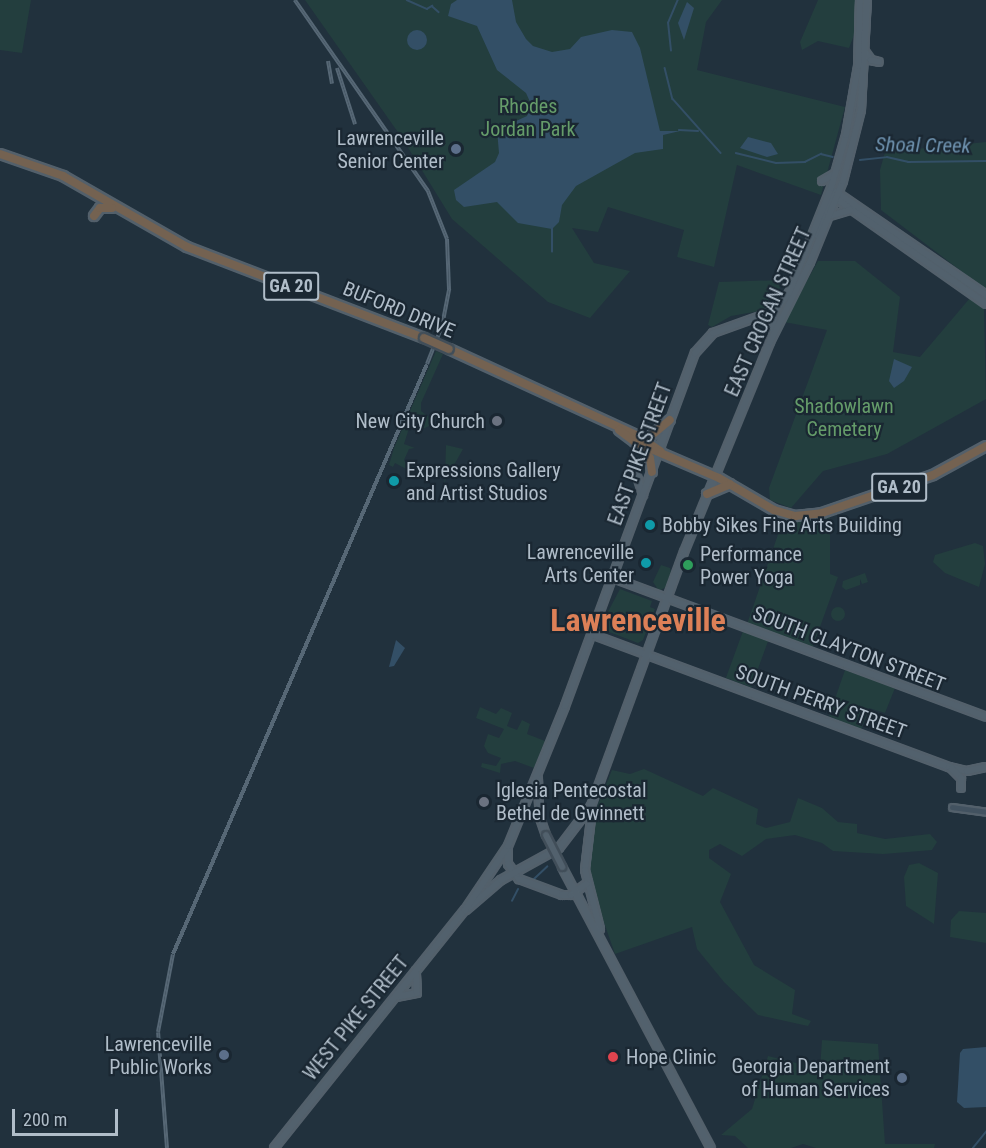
<!DOCTYPE html>
<html>
<head>
<meta charset="utf-8">
<style>
  body { margin:0 }
  #map { position:relative; width:986px; height:1148px; overflow:hidden; background:#21313d; font-family:"Roboto Condensed",sans-serif }
  div>[style] { position:absolute }
  .green>* { inset:0; background:#233e3e; transform-origin:0 0 }
  .round { border-radius:50% }
  .water>* { inset:0; background:#334f66 }
  .stream>* { height:1.5px; margin:-0.75px; padding:0 0.75px; transform-origin:0.75px; border-radius:0.75px; background:#334f66 }
  .roads { filter:drop-shadow(2px 0 #53606b) drop-shadow(-2px 0 #53606b) drop-shadow(0 2px #53606b) drop-shadow(0 -2px #53606b) }
  .secondary>* { height:5px; margin:-2.5px; padding:0 2.5px; transform-origin:2.5px; border-radius:2.5px; background:#425260 }
  .primary>* { height:6px; margin:-3px; padding:0 3px; transform-origin:3px; border-radius:3px; background:#52616d }
  .highway>* { height:8px; margin:-4px; padding:0 4px; transform-origin:4px; border-radius:4px; background:#746251 }
  .rail>* { height:4px; margin-top:-2px; transform-origin:0; background:repeating-linear-gradient(90deg,#1a2732 0 4.5px,#566775 0 9px); box-sizing:border-box; border-block:2px solid #566775 }
  .bridges { filter:drop-shadow(2px 0 #414e59) drop-shadow(-2px 0 #414e59) drop-shadow(0 2px #414e59) drop-shadow(0 -2px #414e59) }
  .primary-bridge>* { height:6px; margin:-3px; padding:0 3px; transform-origin:3px; border-radius:3px; background:#52616d }
  .highway-bridge>* { height:8px; margin:-4px; padding:0 4px; transform-origin:4px; border-radius:4px; background:#746251 }
  .dots>* { width:16px; height:16px; translate:-50% -50%; box-sizing:border-box; border:3px solid #1a2732; border-radius:50% }
  span { translate:-50% -50%; white-space:nowrap; text-align:center; line-height:1.15; -webkit-text-stroke:4.5px #1a2732; paint-order:stroke }
  .shield-label span { padding:2px 4px; background:#1a2732; border:2px solid; border-radius:4px; -webkit-text-stroke-width:0 }
  .shield-label { font-size:18px; color:#b0bdc9; font-weight:700 }
  .park-label { font-size:20px; color:#659c6a }
  .poi-label { font-size:20px; color:#b0bdc9 }
  .right { translate:-100% -50%; text-align:right }
  .left { translate:0 -50%; text-align:left }
  .street-label { font-size:20px; color:#b0bdc9 }
  .water-label { font-size:21px; color:#6e92af; font-style:italic }
  .town-label { font-size:32px; color:#dd8057; font-weight:700 }
  .scale { position:absolute; left:12px; top:1109px; width:106px; height:27px; box-sizing:border-box; border:3px solid #b0bdc9; border-top:0; padding-left:8px; font-size:18px; line-height:21px; white-space:nowrap; color:#b0bdc9; -webkit-text-stroke:4px #1a2732; paint-order:stroke }
</style>
</head>
<body>
<div id="map">
  <div class="green">
    <i style="clip-path:polygon(0 0,31px 0,22px 53px,0 50px)"></i>
    <i style="clip-path:polygon(305px 0,722px 0,706px 22px,697px 70px,845px 107px,821px 195px,737px 165px,714px 267px,677px 257px,684px 230px,608px 207px,598px 232px,572px 228px,594px 263px,630px 271px,590px 318px,548px 302px,452px 219px,402px 138px)"></i>
    <i style="clip-path:polygon(818px 0,856px 0,856px 30px,849px 48px,818px 41px,802px 50px,800px 42px)"></i>
    <i style="clip-path:polygon(986px 142px,986px 290px,881px 210px,880px 170px,885px 152px)"></i>
    <i style="clip-path:polygon(818px 261px,855px 261px,900px 297px,893px 352px,920px 357px,970px 298px,984px 309px,986px 399px,887px 454px,823px 471px,791px 508px,770px 500px,769px 488px,827px 330px,784px 322px)"></i>
    <i style="clip-path:polygon(783px 280px,771px 309px,731px 316px,712px 327px,708px 325px,719px 282px)"></i>
    <i style="clip-path:polygon(436px 351px,443px 354px,421px 403px,421px 411px,429px 417px,429px 426px,423px 429px,423px 416px,418px 414px,412px 419px,404px 444px,415px 448px,409px 449px,404px 460px,410px 471px,395px 463px,393px 467px,389px 465px,394px 448px)"></i>
    <i style="clip-path:polygon(446px 445px,463px 449px,444px 483px,445px 476px)"></i>
    <i style="clip-path:polygon(830px 517px,830px 574px,838px 577px,812px 649px,747px 624px,782px 523px)"></i>
    <i style="clip-path:polygon(975px 543px,983px 546px,985px 564px,979px 587px,945px 573px,933px 562px,935px 555px)"></i>
    <i style="clip-path:polygon(661px 565px,670px 568px,671px 573px,666px 587px,659px 591px,653px 582px)"></i>
    <i style="clip-path:polygon(865px 573px,868px 582px,862px 584px,860px 579px,860px 585px,846px 590px,842px 587px,843px 581px)"></i>
    <i style="clip-path:polygon(620px 589px,652px 601px,650px 607px,655px 609px,643px 640px,638px 643px,604px 630px,601px 625px)"></i>
    <i class="round" style="left:831px;top:607px;width:14px;height:14px"></i>
    <i style="left:743px;top:631px;width:27px;height:50px;rotate:20deg"></i>
    <i style="clip-path:polygon(845px 670px,895px 688px,885px 713px,869px 708px,861px 730px,829px 716px)"></i>
    <i style="clip-path:polygon(480px 707px,496px 714px,501px 708px,512px 713px,507px 726px,517px 730px,522px 720px,530px 724px,527px 734px,545px 741px,534px 768px,515px 761px,501px 764px,500px 773px,481px 767px,482px 763px,496px 766px,501px 758px,488px 753px,484px 746px,488px 734px,499px 738px,504px 729px,476px 718px)"></i>
    <i style="clip-path:polygon(644px 769px,703px 796px,713px 788px,758px 809px,756px 824px,766px 828px,790px 822px,798px 798px,822px 808px,838px 822px,857px 824px,857px 833px,885px 839px,930px 834px,937px 842px,932px 850px,883px 854px,833px 851px,822px 843px,795px 835px,766px 839px,742px 856px,720px 844px,709px 850px,709px 858px,731px 874px,720px 902px,754px 965px,795px 990px,792px 1014px,811px 1021px,808px 1026px,758px 1015px,724px 982px,697px 949px,692px 927px,615px 954px,587px 874px,594px 814px,612px 770px,630px 774px)"></i>
    <i style="clip-path:polygon(919px 863px,938px 873px,934px 924px,906px 906px,904px 877px,909px 865px)"></i>
    <i style="clip-path:polygon(959px 911px,986px 913px,986px 943px,950px 937px,951px 920px)"></i>
    <i style="clip-path:polygon(822px 1040px,878px 1044px,885px 1144px,935px 1144px,934px 1148px,816px 1148px,803px 1144px,791px 1148px,748px 1148px,735px 1136px,721px 1135px,752px 1109px,768px 1056px,820px 1069px)"></i>
  </div>
  <div class="water">
    <i style="clip-path:polygon(457px 0,512px 0,516px 22px,526px 39px,533px 46px,552px 52px,570px 49px,581px 37px,612px 30px,632px 32px,640px 48px,660px 131px,680px 131px,663px 135px,663px 149px,635px 153px,576px 186px,562px 205px,559px 222px,552px 229px,518px 223px,497px 202px,464px 207px,456px 200px,454px 190px,495px 162px,499px 153px,497px 130px,527px 116px,531px 104px,526px 93px,497px 70px,477px 26px,448px 16px,451px 4px)"></i>
    <i style="clip-path:polygon(687px 2px,694px 8px,684px 40px,678px 23px)"></i>
    <i class="round" style="left:407px;top:30px;width:20px;height:20px"></i>
    <i style="clip-path:polygon(748px 137px,771px 143px,778px 154px,767px 157px,740px 148px)"></i>
    <i style="clip-path:polygon(894px 359px,912px 367px,904px 381px,894px 388px,889px 381px)"></i>
    <i style="clip-path:polygon(396px 640px,405px 648px,394px 666px,389px 667px)"></i>
    <i style="clip-path:polygon(986px 1047px,986px 1107px,964px 1108px,957px 1102px,960px 1053px,963px 1049px)"></i>
  </div>
  <div class="stream">
    <i style="left:407px;top:0;width:22px;rotate:24deg"></i>
    <i style="left:427px;top:9px;width:6px;rotate:-31deg"></i>
    <i style="left:432px;top:6px;width:9px;rotate:41deg"></i>
    <i style="left:671px;top:51px;width:28px;rotate:-96deg"></i>
    <i style="left:668px;top:23px;width:25px;rotate:-67deg"></i>
    <i style="left:665px;top:68px;width:32px;rotate:76deg"></i>
    <i style="left:673px;top:99px;width:72px;rotate:48.4deg"></i>
    <i style="left:679px;top:130px;width:19px;rotate:3deg"></i>
    <i style="left:736px;top:153px;width:41px;rotate:14deg"></i>
    <i style="left:776px;top:163px;width:29px;rotate:-2deg"></i>
    <i style="left:805px;top:162px;width:18px;rotate:-27deg"></i>
    <i style="left:821px;top:154px;width:12px;rotate:14deg"></i>
    <i style="left:860px;top:160px;width:27px;rotate:-6deg"></i>
    <i style="left:887px;top:157px;width:22px;rotate:13deg"></i>
    <i style="left:908px;top:162px;width:78px;rotate:-0.7deg"></i>
    <i style="left:552px;top:252px;width:23px;rotate:-90deg"></i>
    <i style="left:534px;top:879px;width:18px;rotate:-43deg"></i>
    <i style="left:512px;top:901px;width:13px;rotate:-63deg"></i>
    <i style="left:973px;top:1148px;width:21px;rotate:-51deg"></i>
  </div>
  <div class="roads">
    <div class="secondary">
      <i style="left:952px;top:807px;width:34px;rotate:8deg"></i>
    </div>
    <div class="primary">
      <i style="left:866px;top:53px;width:9px;rotate:54deg"></i>
      <i style="left:871px;top:60px;width:8px;rotate:14deg"></i>
      <i style="left:822px;top:181px;width:14px;rotate:-30deg"></i>
      <i style="left:836px;top:192px;width:182px;rotate:34.5deg"></i>
      <i style="left:834px;top:197px;width:186px;rotate:35.1deg"></i>
      <i style="left:830px;top:216px;width:21px;rotate:-17deg"></i>
      <i style="left:818px;top:236px;width:44px;rotate:-69.9deg"></i>
      <i style="left:765px;top:315px;width:10px;rotate:24deg"></i>
      <i style="left:774px;top:319px;width:11px;rotate:95deg"></i>
      <i style="left:636px;top:473px;width:23px;rotate:72deg"></i>
      <i style="left:613px;top:578px;width:398px;rotate:20.4deg"></i>
      <i style="left:591px;top:634px;width:382px;rotate:20.4deg"></i>
      <i style="left:949px;top:767px;width:18px;rotate:13deg"></i>
      <i style="left:967px;top:771px;width:19px;rotate:-12deg"></i>
      <i style="left:952px;top:769px;width:13px;rotate:45deg"></i>
      <i style="left:961px;top:778px;width:10px;rotate:90deg"></i>
      <i style="left:538px;top:778px;width:37px;rotate:88deg"></i>
      <i style="left:539px;top:815px;width:21px;rotate:71deg"></i>
      <i style="left:592px;top:810px;width:60px;rotate:96.7deg"></i>
      <i style="left:585px;top:870px;width:61px;rotate:75.7deg"></i>
      <i style="left:508px;top:850px;width:14px;rotate:90deg"></i>
      <i style="left:508px;top:864px;width:19px;rotate:54deg"></i>
      <i style="left:519px;top:879px;width:46px;rotate:20.4deg"></i>
      <i style="left:562px;top:895px;width:9px"></i>
      <i style="left:571px;top:895px;width:19px;rotate:-36deg"></i>
      <i style="left:562px;top:867px;width:318px;rotate:62.1deg"></i>
      <i style="left:466px;top:910px;width:46px;rotate:-40.6deg"></i>
      <i style="left:501px;top:880px;width:66px;rotate:-28.9deg"></i>
      <i style="left:559px;top:848px;width:53px;rotate:-52.7deg"></i>
      <i style="left:591px;top:806px;width:270px;rotate:-69.9deg"></i>
      <i style="left:684px;top:552px;width:227px;rotate:-67.7deg"></i>
      <i style="left:770px;top:342px;width:89px;rotate:-63.4deg"></i>
      <i style="left:810px;top:262px;width:87px;rotate:-67.8deg"></i>
      <i style="left:843px;top:181px;width:73px;rotate:-75.8deg"></i>
      <i style="left:861px;top:110px;width:110px;rotate:-86.9deg"></i>
      <i style="left:396px;top:997px;width:21px;rotate:-11deg"></i>
      <i style="left:417px;top:993px;width:22px;rotate:-93deg"></i>
      <i style="left:274px;top:1148px;width:305px;rotate:-51.3deg"></i>
      <i style="left:465px;top:910px;width:77px;rotate:-56.1deg"></i>
      <i style="left:508px;top:846px;width:151px;rotate:-67.8deg"></i>
      <i style="left:565px;top:706px;width:376px;rotate:-69.8deg"></i>
      <i style="left:695px;top:353px;width:27px;rotate:-48deg"></i>
      <i style="left:713px;top:333px;width:65px;rotate:-19.8deg"></i>
      <i style="left:774px;top:311px;width:23px;rotate:-50deg"></i>
      <i style="left:789px;top:293px;width:113px;rotate:-68.2deg"></i>
      <i style="left:831px;top:188px;width:55px;rotate:-74.2deg"></i>
      <i style="left:846px;top:135px;width:70px;rotate:-80.1deg"></i>
      <i style="left:858px;top:66px;width:66px;rotate:-88.3deg"></i>
    </div>
    <div class="highway">
      <i style="left:0;top:154px;width:67px;rotate:19.2deg"></i>
      <i style="left:63px;top:176px;width:143px;rotate:29.8deg"></i>
      <i style="left:187px;top:247px;width:254px;rotate:21deg"></i>
      <i style="left:94px;top:216px;width:10px;rotate:-53deg"></i>
      <i style="left:100px;top:208px;width:12px"></i>
      <i style="left:449px;top:349px;width:208px;rotate:24.7deg"></i>
      <i style="left:638px;top:436px;width:27px;rotate:34deg"></i>
      <i style="left:619px;top:430px;width:20px;rotate:37deg"></i>
      <i style="left:635px;top:442px;width:91px;rotate:23.2deg"></i>
      <i style="left:719px;top:478px;width:64px;rotate:30.2deg"></i>
      <i style="left:774px;top:510px;width:22px;rotate:16deg"></i>
      <i style="left:795px;top:516px;width:27px;rotate:-6deg"></i>
      <i style="left:822px;top:513px;width:117px;rotate:-18.9deg"></i>
      <i style="left:933px;top:475px;width:60px;rotate:-28.7deg"></i>
      <i style="left:646px;top:440px;width:31px;rotate:-40deg"></i>
      <i style="left:643px;top:447px;width:13px;rotate:58deg"></i>
      <i style="left:650px;top:458px;width:14px;rotate:82deg"></i>
      <i style="left:707px;top:494px;width:25px;rotate:-23deg"></i>
    </div>
  </div>
  <div class="rail">
    <i style="left:328px;top:61px;width:23px;rotate:80deg"></i>
    <i style="left:337px;top:68px;width:59px;rotate:72.2deg"></i>
    <i style="left:167px;top:1148px;width:116px;rotate:-94.4deg"></i>
    <i style="left:158px;top:1032px;width:79px;rotate:-79.1deg"></i>
    <i style="left:173px;top:954px;width:642px;rotate:-66.71deg"></i>
    <i style="left:427px;top:364px;width:41px;rotate:-68.5deg"></i>
    <i style="left:442px;top:326px;width:38px;rotate:-79deg"></i>
    <i style="left:449px;top:289px;width:50px;rotate:-92.3deg"></i>
    <i style="left:447px;top:239px;width:52px;rotate:-111.6deg"></i>
    <i style="left:428px;top:191px;width:233px;rotate:-124.9deg"></i>
  </div>
  <div class="bridges">
    <div class="primary-bridge">
      <i style="left:546px;top:835px;width:36px;rotate:63deg"></i>
    </div>
    <div class="highway-bridge">
      <i style="left:424px;top:338px;width:27px;rotate:24deg"></i>
    </div>
  </div>
  <div class="dots">
    <i style="left:456px;top:149px;background:#5c6f8a"></i>
    <i style="left:497px;top:421px;background:#6b7280"></i>
    <i style="left:394px;top:481px;background:#0f9aa8"></i>
    <i style="left:650px;top:525px;background:#0f9aa8"></i>
    <i style="left:646px;top:563px;background:#0f9aa8"></i>
    <i style="left:688px;top:565px;background:#2e9e5b"></i>
    <i style="left:484px;top:802px;background:#6b7280"></i>
    <i style="left:224px;top:1055px;background:#5c6f8a"></i>
    <i style="left:613px;top:1057px;background:#e0444e"></i>
    <i style="left:902px;top:1078px;background:#5c6f8a"></i>
  </div>
  <div class="shield-label">
    <span style="left:291px;top:286px">GA 20</span>
    <span style="left:899px;top:487px">GA 20</span>
  </div>
  <div class="park-label">
    <span style="left:528px;top:118px">Rhodes<br>Jordan Park</span>
    <span style="left:844px;top:418px">Shadowlawn<br>Cemetery</span>
  </div>
  <div class="poi-label">
    <span class="right" style="left:444px;top:150px">Lawrenceville<br>Senior Center</span>
    <span class="right" style="left:485px;top:421px">New City Church</span>
    <span class="left" style="left:406px;top:482px">Expressions Gallery<br>and Artist Studios</span>
    <span class="left" style="left:662px;top:525px">Bobby Sikes Fine Arts Building</span>
    <span class="right" style="left:634px;top:564px">Lawrenceville<br>Arts Center</span>
    <span class="left" style="left:700px;top:566px">Performance<br>Power Yoga</span>
    <span class="left" style="left:496px;top:802px">Iglesia Pentecostal<br>Bethel de Gwinnett</span>
    <span class="right" style="left:212px;top:1056px">Lawrenceville<br>Public Works</span>
    <span class="left" style="left:626px;top:1057px">Hope Clinic</span>
    <span class="right" style="left:890px;top:1078px">Georgia Department<br>of Human Services</span>
  </div>
  <div class="street-label">
    <span style="left:399px;top:310px;rotate:22deg">BUFORD DRIVE</span>
    <span style="left:768px;top:312px;rotate:-66deg">EAST CROGAN STREET</span>
    <span style="left:640px;top:454px;rotate:-70deg">EAST PIKE STREET</span>
    <span style="left:849px;top:649px;rotate:21deg">SOUTH CLAYTON STREET</span>
    <span style="left:821px;top:702px;rotate:20deg">SOUTH PERRY STREET</span>
    <span style="left:356px;top:1018px;rotate:-51deg">WEST PIKE STREET</span>
  </div>
  <div class="water-label">
    <span style="left:923px;top:145px;rotate:1deg">Shoal Creek</span>
  </div>
  <div class="town-label">
    <span style="left:638px;top:620px">Lawrenceville</span>
  </div>
  <div class="scale">200 m</div>
</div>
</body>
</html>
